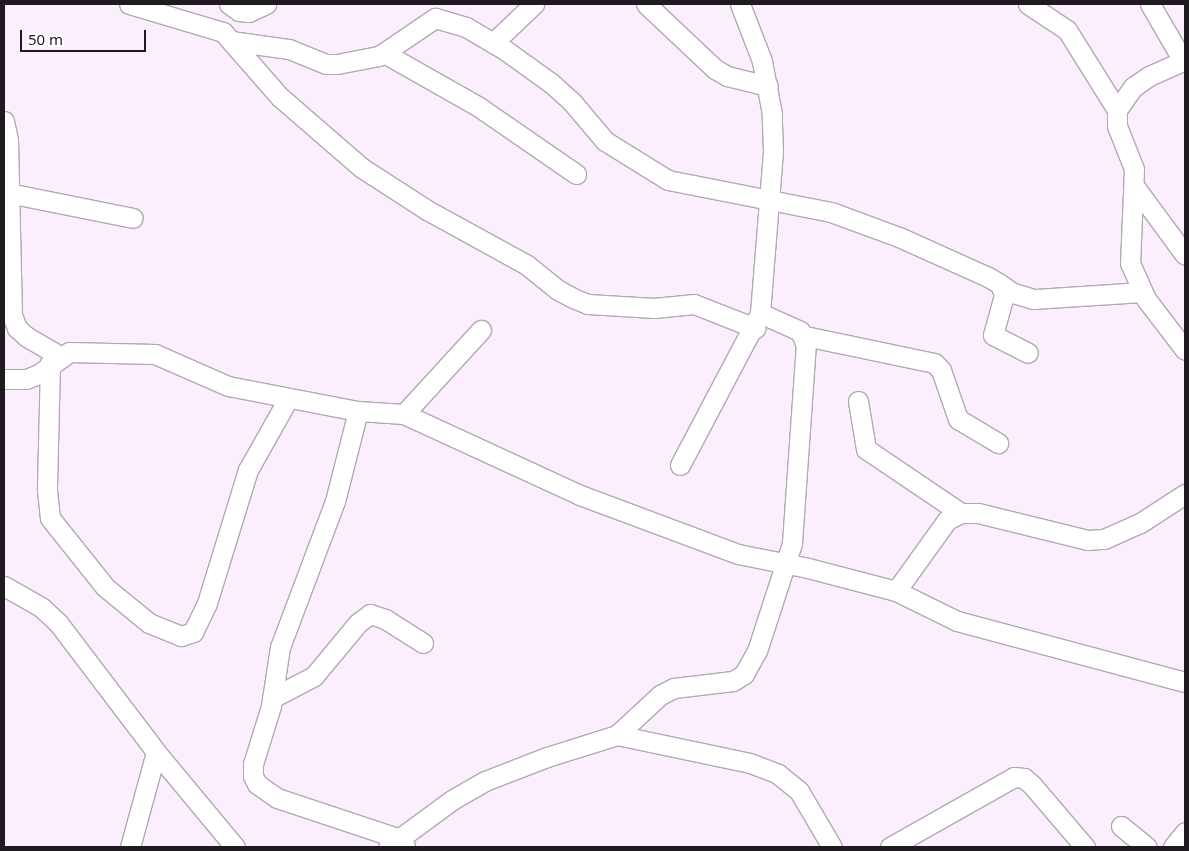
<!DOCTYPE html>
<html>
<head>
<meta charset="utf-8">
<style>
  body { margin:0 }
  #map { position:relative; width:1189px; height:851px; overflow:hidden; background:#fbeffd; font-family:"Noto Sans",sans-serif }
  div>[style] { position:absolute }
  .roads { filter:drop-shadow(1px 0 #b3a8b5) drop-shadow(-1px 0 #b3a8b5) drop-shadow(0 1px #b3a8b5) drop-shadow(0 -1px #b3a8b5) }
  .minor>* { height:19px; margin:-9.5px; padding:0 9.5px; transform-origin:9.5px; border-radius:9.5px; background:#fff }
  span { translate:-50% -50%; white-space:nowrap; text-align:center; line-height:1.15; -webkit-text-stroke:5px #fff; paint-order:stroke }
  .frame { position:absolute; inset:0; border:5px solid #1e1a1f; pointer-events:none }
  .scale { position:absolute; left:20px; top:30px; width:126px; height:22px; box-sizing:border-box; border:2px solid #1e1a1f; border-top:0; padding-left:6px; font-size:15px; line-height:18px; white-space:nowrap; color:#1e1a1f; -webkit-text-stroke:4px #fff; paint-order:stroke }
</style>
</head>
<body>
<div id="map">
  <div class="roads">
    <div class="minor">
      <i style="left:129px;top:4px;width:98px;rotate:16.6deg"></i>
      <i style="left:223px;top:32px;width:86px;rotate:48.8deg"></i>
      <i style="left:280px;top:97px;width:108px;rotate:40.9deg"></i>
      <i style="left:362px;top:168px;width:77px;rotate:32.9deg"></i>
      <i style="left:427px;top:210px;width:114px;rotate:28.8deg"></i>
      <i style="left:527px;top:265px;width:40px;rotate:39deg"></i>
      <i style="left:558px;top:290px;width:19px;rotate:28deg"></i>
      <i style="left:575px;top:299px;width:14px;rotate:21deg"></i>
      <i style="left:588px;top:304px;width:66px;rotate:3.5deg"></i>
      <i style="left:654px;top:308px;width:40px;rotate:-5.7deg"></i>
      <i style="left:694px;top:304px;width:66px;rotate:21.5deg"></i>
      <i style="left:229px;top:4px;width:12px;rotate:35deg"></i>
      <i style="left:239px;top:11px;width:10px;rotate:6deg"></i>
      <i style="left:249px;top:12px;width:19px;rotate:-25deg"></i>
      <i style="left:646px;top:4px;width:95px;rotate:43.3deg"></i>
      <i style="left:715px;top:69px;width:14px;rotate:30deg"></i>
      <i style="left:727px;top:76px;width:42px;rotate:13.7deg"></i>
      <i style="left:1028px;top:4px;width:47px;rotate:33.7deg"></i>
      <i style="left:1067px;top:30px;width:94px;rotate:58deg"></i>
      <i style="left:1150px;top:4px;width:66px;rotate:59.9deg"></i>
      <i style="left:231px;top:41px;width:59px;rotate:7.9deg"></i>
      <i style="left:289px;top:49px;width:40px;rotate:22deg"></i>
      <i style="left:326px;top:64px;width:11px"></i>
      <i style="left:337px;top:64px;width:43px;rotate:-10.8deg"></i>
      <i style="left:379px;top:56px;width:68px;rotate:-34.2deg"></i>
      <i style="left:435px;top:18px;width:32px;rotate:16deg"></i>
      <i style="left:466px;top:27px;width:45px;rotate:30.5deg"></i>
      <i style="left:505px;top:50px;width:57px;rotate:35.7deg"></i>
      <i style="left:551px;top:83px;width:28px;rotate:42deg"></i>
      <i style="left:572px;top:102px;width:51px;rotate:49.8deg"></i>
      <i style="left:605px;top:141px;width:74px;rotate:31.8deg"></i>
      <i style="left:668px;top:180px;width:166px;rotate:11.1deg"></i>
      <i style="left:831px;top:212px;width:72px;rotate:20.2deg"></i>
      <i style="left:899px;top:237px;width:98px;rotate:24.2deg"></i>
      <i style="left:988px;top:277px;width:14px;rotate:30deg"></i>
      <i style="left:1000px;top:284px;width:12px;rotate:70deg"></i>
      <i style="left:1004px;top:295px;width:41px;rotate:105.4deg"></i>
      <i style="left:993px;top:335px;width:39px;rotate:27deg"></i>
      <i style="left:493px;top:43px;width:57px;rotate:-43.6deg"></i>
      <i style="left:384px;top:53px;width:109px;rotate:29.6deg"></i>
      <i style="left:479px;top:107px;width:118px;rotate:34.6deg"></i>
      <i style="left:1185px;top:60px;width:39px;rotate:156deg"></i>
      <i style="left:1149px;top:76px;width:19px;rotate:145deg"></i>
      <i style="left:1133px;top:87px;width:28px;rotate:125deg"></i>
      <i style="left:1117px;top:110px;width:16px;rotate:90deg"></i>
      <i style="left:1117px;top:126px;width:46px;rotate:68.4deg"></i>
      <i style="left:1134px;top:169px;width:94px;rotate:92.4deg"></i>
      <i style="left:1130px;top:263px;width:39px;rotate:66deg"></i>
      <i style="left:1146px;top:299px;width:64px;rotate:52.6deg"></i>
      <i style="left:4px;top:121px;width:19px;rotate:78deg"></i>
      <i style="left:8px;top:140px;width:175px;rotate:88.7deg"></i>
      <i style="left:12px;top:315px;width:14px;rotate:69deg"></i>
      <i style="left:17px;top:328px;width:13px;rotate:42deg"></i>
      <i style="left:27px;top:337px;width:38px;rotate:30deg"></i>
      <i style="left:1135px;top:187px;width:84px;rotate:53.7deg"></i>
      <i style="left:8px;top:193px;width:127px;rotate:11.3deg"></i>
      <i style="left:1000px;top:284px;width:16px;rotate:35deg"></i>
      <i style="left:1013px;top:293px;width:22px;rotate:16deg"></i>
      <i style="left:1034px;top:299px;width:107px;rotate:-3.7deg"></i>
      <i style="left:805px;top:336px;width:132px;rotate:11.8deg"></i>
      <i style="left:934px;top:363px;width:10px;rotate:45deg"></i>
      <i style="left:941px;top:370px;width:52px;rotate:70.9deg"></i>
      <i style="left:958px;top:419px;width:47px;rotate:31deg"></i>
      <i style="left:50px;top:363px;width:127px;rotate:91.4deg"></i>
      <i style="left:47px;top:490px;width:28px;rotate:84deg"></i>
      <i style="left:50px;top:518px;width:88px;rotate:51.4deg"></i>
      <i style="left:105px;top:587px;width:57px;rotate:39.3deg"></i>
      <i style="left:149px;top:623px;width:35px;rotate:22deg"></i>
      <i style="left:181px;top:636px;width:13px;rotate:-18deg"></i>
      <i style="left:193px;top:632px;width:32px;rotate:-64deg"></i>
      <i style="left:207px;top:603px;width:139px;rotate:-72.9deg"></i>
      <i style="left:248px;top:470px;width:81px;rotate:-60.6deg"></i>
      <i style="left:4px;top:379px;width:22px"></i>
      <i style="left:26px;top:379px;width:14px;rotate:-21deg"></i>
      <i style="left:39px;top:374px;width:37px;rotate:-36deg"></i>
      <i style="left:69px;top:352px;width:86px;rotate:1.3deg"></i>
      <i style="left:155px;top:354px;width:80px;rotate:23.7deg"></i>
      <i style="left:228px;top:386px;width:132px;rotate:10.9deg"></i>
      <i style="left:358px;top:411px;width:46px;rotate:3.7deg"></i>
      <i style="left:404px;top:414px;width:194px;rotate:24.7deg"></i>
      <i style="left:580px;top:495px;width:169px;rotate:20.5deg"></i>
      <i style="left:738px;top:554px;width:71px;rotate:11.3deg"></i>
      <i style="left:808px;top:568px;width:91px;rotate:14.6deg"></i>
      <i style="left:896px;top:591px;width:68px;rotate:26.2deg"></i>
      <i style="left:957px;top:621px;width:236px;rotate:15deg"></i>
      <i style="left:858px;top:401px;width:49px;rotate:80.5deg"></i>
      <i style="left:866px;top:449px;width:115px;rotate:34deg"></i>
      <i style="left:358px;top:411px;width:93px;rotate:104.3deg"></i>
      <i style="left:335px;top:501px;width:156px;rotate:110.6deg"></i>
      <i style="left:280px;top:647px;width:60px;rotate:98.7deg"></i>
      <i style="left:271px;top:706px;width:61px;rotate:107.2deg"></i>
      <i style="left:253px;top:764px;width:12px;rotate:90deg"></i>
      <i style="left:253px;top:776px;width:9px;rotate:63deg"></i>
      <i style="left:257px;top:784px;width:24px;rotate:35deg"></i>
      <i style="left:277px;top:798px;width:126px;rotate:18.4deg"></i>
      <i style="left:397px;top:838px;width:11px;rotate:45deg"></i>
      <i style="left:404px;top:414px;width:114px;rotate:-47.5deg"></i>
      <i style="left:680px;top:465px;width:172px;rotate:-62.2deg"></i>
      <i style="left:760px;top:313px;width:162px;rotate:-85.4deg"></i>
      <i style="left:773px;top:152px;width:38px;rotate:-92deg"></i>
      <i style="left:772px;top:114px;width:54px;rotate:-100.7deg"></i>
      <i style="left:762px;top:61px;width:61px;rotate:-111.1deg"></i>
      <i style="left:4px;top:586px;width:43px;rotate:29.6deg"></i>
      <i style="left:41px;top:607px;width:25px;rotate:43deg"></i>
      <i style="left:59px;top:624px;width:161px;rotate:52.8deg"></i>
      <i style="left:156px;top:752px;width:124px;rotate:50.3deg"></i>
      <i style="left:896px;top:591px;width:87px;rotate:-54.3deg"></i>
      <i style="left:947px;top:520px;width:16px;rotate:-27deg"></i>
      <i style="left:961px;top:513px;width:17px"></i>
      <i style="left:978px;top:513px;width:113px;rotate:13.8deg"></i>
      <i style="left:1088px;top:540px;width:16px;rotate:-4deg"></i>
      <i style="left:1104px;top:539px;width:39px;rotate:-24deg"></i>
      <i style="left:1140px;top:523px;width:54px;rotate:-32.8deg"></i>
      <i style="left:272px;top:698px;width:47px;rotate:-27.6deg"></i>
      <i style="left:314px;top:676px;width:69px;rotate:-50.3deg"></i>
      <i style="left:358px;top:623px;width:15px;rotate:-37deg"></i>
      <i style="left:370px;top:614px;width:16px;rotate:18deg"></i>
      <i style="left:385px;top:619px;width:45px;rotate:32.3deg"></i>
      <i style="left:617px;top:735px;width:136px;rotate:11.9deg"></i>
      <i style="left:750px;top:763px;width:30px;rotate:21deg"></i>
      <i style="left:778px;top:774px;width:27px;rotate:39deg"></i>
      <i style="left:799px;top:791px;width:65px;rotate:59.5deg"></i>
      <i style="left:1121px;top:826px;width:33px;rotate:39deg"></i>
      <i style="left:130px;top:847px;width:98px;rotate:-74.7deg"></i>
      <i style="left:388px;top:847px;width:79px;rotate:-36.3deg"></i>
      <i style="left:452px;top:800px;width:38px;rotate:-30deg"></i>
      <i style="left:485px;top:781px;width:66px;rotate:-21.2deg"></i>
      <i style="left:547px;top:757px;width:73px;rotate:-17.4deg"></i>
      <i style="left:617px;top:735px;width:59px;rotate:-42.9deg"></i>
      <i style="left:660px;top:695px;width:16px;rotate:-27deg"></i>
      <i style="left:674px;top:688px;width:59px;rotate:-6.8deg"></i>
      <i style="left:733px;top:681px;width:13px;rotate:-32deg"></i>
      <i style="left:744px;top:674px;width:26px;rotate:-61deg"></i>
      <i style="left:757px;top:651px;width:114px;rotate:-72deg"></i>
      <i style="left:792px;top:543px;width:198px;rotate:-86deg"></i>
      <i style="left:806px;top:345px;width:15px;rotate:-113deg"></i>
      <i style="left:800px;top:331px;width:44px;rotate:-155.8deg"></i>
      <i style="left:890px;top:847px;width:142px;rotate:-29.4deg"></i>
      <i style="left:1014px;top:777px;width:10px;rotate:6deg"></i>
      <i style="left:1024px;top:778px;width:11px;rotate:41deg"></i>
      <i style="left:1032px;top:785px;width:82px;rotate:49.5deg"></i>
      <i style="left:1173px;top:847px;width:19px;rotate:-51deg"></i>
    </div>
  </div>
  <div class="frame"></div>
  <div class="scale">50 m</div>
</div>
</body>
</html>
